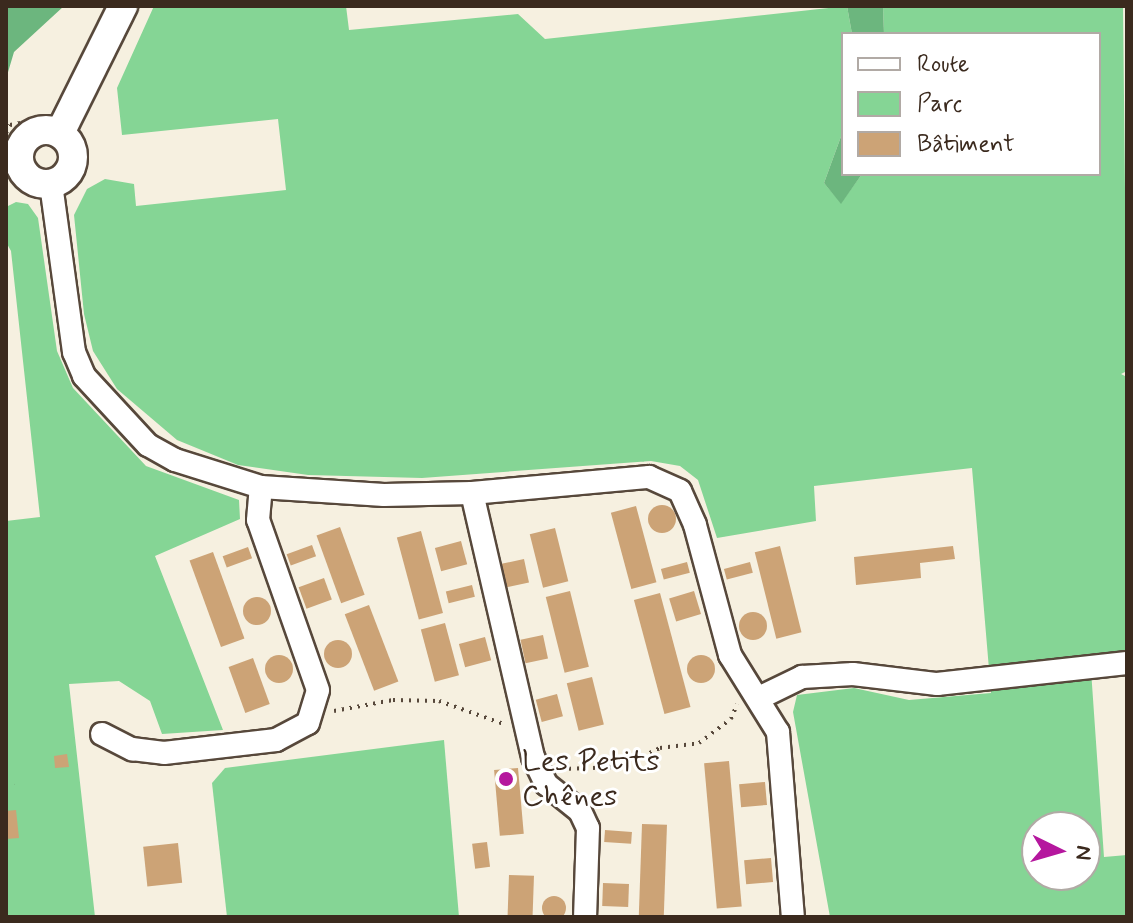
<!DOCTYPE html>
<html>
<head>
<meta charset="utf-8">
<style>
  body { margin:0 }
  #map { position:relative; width:1133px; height:923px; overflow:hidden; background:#f6f0e0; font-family:Mynerve,sans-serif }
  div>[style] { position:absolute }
  .green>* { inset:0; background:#85d595 }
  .forest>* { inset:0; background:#6cb67e }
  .building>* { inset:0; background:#cca376; transform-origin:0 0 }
  .round { border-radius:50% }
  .path>* { height:4px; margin-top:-2px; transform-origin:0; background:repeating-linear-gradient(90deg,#57483b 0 2px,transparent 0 8px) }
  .roads { filter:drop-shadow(2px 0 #57483b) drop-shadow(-2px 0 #57483b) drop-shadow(0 2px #57483b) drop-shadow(0 -2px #57483b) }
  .minor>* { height:22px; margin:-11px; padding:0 11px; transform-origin:11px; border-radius:11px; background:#fff }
  .tertiary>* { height:28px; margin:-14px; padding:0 14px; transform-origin:14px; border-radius:14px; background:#fff }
  .tertiary>.ring { margin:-14px; padding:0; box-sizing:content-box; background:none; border:28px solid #fff; border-radius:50% }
  .dots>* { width:22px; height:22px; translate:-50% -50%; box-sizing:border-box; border:4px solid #fff; border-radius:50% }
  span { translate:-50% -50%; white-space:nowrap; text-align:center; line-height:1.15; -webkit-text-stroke:6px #fff; paint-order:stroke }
  .poi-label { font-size:30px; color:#3b2a1e }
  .left { translate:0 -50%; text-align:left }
  .frame { position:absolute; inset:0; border:8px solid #3b2a1e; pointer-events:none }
  .legend { position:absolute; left:841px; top:32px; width:260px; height:144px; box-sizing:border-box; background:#fff; border:2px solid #b1aaa5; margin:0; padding:10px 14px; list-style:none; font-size:24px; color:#3b2a1e }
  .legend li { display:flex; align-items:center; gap:16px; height:40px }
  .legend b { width:40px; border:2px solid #b1aaa5 }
  .north { position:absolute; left:1021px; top:811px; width:80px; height:80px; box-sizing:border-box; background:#fff; border:2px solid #b1aaa5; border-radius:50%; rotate:95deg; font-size:22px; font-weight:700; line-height:32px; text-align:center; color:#3b2a1e }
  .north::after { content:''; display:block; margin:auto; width:28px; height:36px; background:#b5179e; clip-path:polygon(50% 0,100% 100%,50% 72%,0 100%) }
</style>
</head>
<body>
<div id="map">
  <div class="green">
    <i style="clip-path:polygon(evenodd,154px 6px,346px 6px,349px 30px,518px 14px,545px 39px,847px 6px,852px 34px,843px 34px,843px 131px,824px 183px,841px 203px,862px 174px,1099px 174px,1099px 34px,884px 34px,883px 6px,1123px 6px,1127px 371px,1121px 374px,1127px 377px,1127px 666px,1091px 670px,1104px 857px,1127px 855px,1127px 917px,830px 917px,793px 712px,797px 695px,854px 688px,909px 700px,991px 693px,972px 468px,814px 486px,816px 521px,717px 538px,698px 480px,680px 466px,651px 461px,422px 478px,308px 475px,238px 465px,177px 440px,117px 389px,93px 351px,84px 314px,74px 215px,87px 189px,105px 179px,134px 184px,136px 206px,286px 190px,278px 119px,122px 135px,117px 88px,154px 6px,1037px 827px,1085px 827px,1085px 875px,1037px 875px,1037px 827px)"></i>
    <i style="clip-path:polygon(16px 202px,28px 204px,38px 218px,57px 351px,73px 388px,146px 466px,239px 500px,240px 519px,155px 556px,223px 730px,162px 734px,150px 701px,119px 681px,69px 684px,95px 917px,6px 917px,6px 521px,40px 517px,11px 251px,6px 242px,6px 207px)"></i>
    <i style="clip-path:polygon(444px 740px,459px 917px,227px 917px,212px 783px,225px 768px)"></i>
  </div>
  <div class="forest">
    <i style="clip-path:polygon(6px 6px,64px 6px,14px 52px,6px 79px)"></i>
    <i style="clip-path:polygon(847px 6px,883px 6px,884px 34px,852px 34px)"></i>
    <i style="clip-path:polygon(843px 131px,843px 174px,862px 174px,841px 204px,824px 183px)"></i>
  </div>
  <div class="building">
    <i class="round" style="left:648px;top:505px;width:28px;height:28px"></i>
    <i style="left:636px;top:506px;width:79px;height:26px;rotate:75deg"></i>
    <i style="left:340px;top:527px;width:72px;height:25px;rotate:70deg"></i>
    <i style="left:555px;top:528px;width:55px;height:26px;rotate:76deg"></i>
    <i style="left:421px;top:531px;width:85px;height:25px;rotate:75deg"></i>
    <i style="left:461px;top:541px;width:24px;height:27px;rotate:75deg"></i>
    <i style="left:312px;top:545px;width:12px;height:27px;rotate:70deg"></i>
    <i style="left:780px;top:546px;width:89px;height:26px;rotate:76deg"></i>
    <i style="clip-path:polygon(953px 546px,955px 559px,920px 563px,921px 578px,856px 585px,854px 557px)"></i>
    <i style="left:248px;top:547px;width:12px;height:27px;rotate:70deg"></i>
    <i style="left:213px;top:552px;width:92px;height:25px;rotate:70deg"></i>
    <i style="left:524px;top:559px;width:24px;height:23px;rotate:78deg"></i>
    <i style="left:687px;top:562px;width:11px;height:27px;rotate:75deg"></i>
    <i style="left:750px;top:562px;width:11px;height:27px;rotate:75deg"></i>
    <i style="left:324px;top:578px;width:23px;height:27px;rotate:70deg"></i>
    <i style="left:472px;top:585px;width:12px;height:27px;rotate:76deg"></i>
    <i style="left:570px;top:591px;width:78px;height:25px;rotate:76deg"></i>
    <i style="left:694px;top:591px;width:24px;height:26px;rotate:73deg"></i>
    <i style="left:660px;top:593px;width:118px;height:27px;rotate:75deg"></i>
    <i class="round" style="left:243px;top:597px;width:28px;height:28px"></i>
    <i style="left:369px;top:605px;width:82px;height:26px;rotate:69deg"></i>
    <i class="round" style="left:739px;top:612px;width:28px;height:28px"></i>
    <i style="left:445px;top:623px;width:54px;height:25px;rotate:75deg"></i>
    <i style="left:543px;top:635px;width:24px;height:23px;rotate:78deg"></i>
    <i style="left:485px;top:637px;width:24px;height:27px;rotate:75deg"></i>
    <i class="round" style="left:324px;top:640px;width:28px;height:28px"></i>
    <i class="round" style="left:265px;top:655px;width:28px;height:28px"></i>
    <i class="round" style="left:687px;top:655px;width:28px;height:28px"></i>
    <i style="left:253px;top:658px;width:49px;height:26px;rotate:70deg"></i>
    <i style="left:592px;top:677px;width:49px;height:26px;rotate:76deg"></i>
    <i style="left:557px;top:694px;width:23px;height:22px;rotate:75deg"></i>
    <i style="clip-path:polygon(67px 754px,69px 767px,55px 768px,54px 756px)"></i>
    <i style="left:729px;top:761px;width:146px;height:25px;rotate:85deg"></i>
    <i style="left:518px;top:768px;width:66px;height:24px;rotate:85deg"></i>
    <i style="left:765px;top:782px;width:23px;height:26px;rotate:85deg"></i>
    <i style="clip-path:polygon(16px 810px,19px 838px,6px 839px,6px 811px)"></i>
    <i style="left:642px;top:824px;width:25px;height:91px;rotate:2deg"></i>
    <i style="left:605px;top:830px;width:27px;height:12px;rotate:4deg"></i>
    <i style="left:487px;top:842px;width:25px;height:15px;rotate:83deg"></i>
    <i style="left:178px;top:843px;width:40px;height:35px;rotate:84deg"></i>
    <i style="left:771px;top:858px;width:24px;height:27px;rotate:85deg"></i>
    <i style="left:509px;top:875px;width:25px;height:42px;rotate:2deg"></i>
    <i style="left:603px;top:883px;width:26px;height:23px;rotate:2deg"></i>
    <i class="round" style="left:542px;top:896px;width:24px;height:24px"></i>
  </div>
  <div class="path">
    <i style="left:6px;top:133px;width:9px;rotate:-63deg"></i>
    <i style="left:10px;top:125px;width:16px;rotate:-11deg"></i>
    <i style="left:26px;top:122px;width:13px;rotate:63deg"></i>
    <i style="left:334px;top:711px;width:60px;rotate:-10.6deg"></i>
    <i style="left:393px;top:700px;width:46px;rotate:1.2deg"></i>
    <i style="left:439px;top:701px;width:69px;rotate:19.5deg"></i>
    <i style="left:561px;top:769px;width:60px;rotate:-1.9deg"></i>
    <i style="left:621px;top:767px;width:43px;rotate:-26deg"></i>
    <i style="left:660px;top:748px;width:39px;rotate:-7deg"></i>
    <i style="left:699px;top:743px;width:40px;rotate:-37deg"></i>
    <i style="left:731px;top:719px;width:16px;rotate:-68deg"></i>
    <i style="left:6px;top:784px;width:8px;rotate:-7deg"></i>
  </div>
  <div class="roads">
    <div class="minor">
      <i style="left:51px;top:184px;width:170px;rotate:82.2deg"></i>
      <i style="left:74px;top:352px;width:26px;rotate:67deg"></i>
      <i style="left:84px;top:376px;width:94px;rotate:47.2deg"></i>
      <i style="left:148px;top:445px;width:31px;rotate:29deg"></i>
      <i style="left:175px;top:460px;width:90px;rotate:17.4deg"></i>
      <i style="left:261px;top:487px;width:123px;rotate:3.7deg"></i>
      <i style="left:384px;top:495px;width:88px;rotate:-1.3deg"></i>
      <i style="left:472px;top:493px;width:178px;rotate:-5.2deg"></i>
      <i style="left:649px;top:477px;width:34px;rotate:24deg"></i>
      <i style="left:680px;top:491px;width:37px;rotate:66deg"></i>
      <i style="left:695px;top:525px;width:135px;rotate:74.9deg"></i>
      <i style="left:730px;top:655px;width:91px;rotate:58.1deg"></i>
      <i style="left:778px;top:732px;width:186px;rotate:85.4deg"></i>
      <i style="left:472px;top:493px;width:271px;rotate:77deg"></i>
      <i style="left:533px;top:757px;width:30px;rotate:64deg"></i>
      <i style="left:546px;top:784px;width:43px;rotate:38.5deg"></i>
      <i style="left:580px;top:811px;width:19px;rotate:65deg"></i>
      <i style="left:588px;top:828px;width:89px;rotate:91.9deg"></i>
      <i style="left:761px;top:697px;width:46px;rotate:-26deg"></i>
      <i style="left:802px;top:677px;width:51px;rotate:-3.4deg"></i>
      <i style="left:853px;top:674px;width:85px;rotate:6.8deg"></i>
      <i style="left:937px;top:684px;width:191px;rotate:-6.3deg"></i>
      <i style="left:102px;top:734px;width:34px;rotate:27deg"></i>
      <i style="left:132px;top:749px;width:32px;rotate:7deg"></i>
      <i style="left:164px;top:753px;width:113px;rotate:-6.6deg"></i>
      <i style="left:276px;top:740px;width:36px;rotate:-28deg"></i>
      <i style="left:308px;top:723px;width:34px;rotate:-73deg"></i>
      <i style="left:318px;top:690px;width:180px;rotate:-109.4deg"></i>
      <i style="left:258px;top:520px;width:33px;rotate:-85deg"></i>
    </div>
    <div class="tertiary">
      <i class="ring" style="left:19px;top:130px;width:26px;height:26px"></i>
      <i style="left:60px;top:133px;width:142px;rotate:-63.6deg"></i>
    </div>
  </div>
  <div class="dots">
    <i style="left:506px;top:779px;background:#b5179e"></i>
  </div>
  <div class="poi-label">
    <span class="left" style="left:522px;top:779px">Les Petits<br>Chênes</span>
  </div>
  <div class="frame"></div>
  <ul class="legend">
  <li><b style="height:10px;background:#fff"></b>Route</li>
  <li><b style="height:22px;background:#85d595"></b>Parc</li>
  <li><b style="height:22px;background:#cca376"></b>Bâtiment</li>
  </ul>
  <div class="north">N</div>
</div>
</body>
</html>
